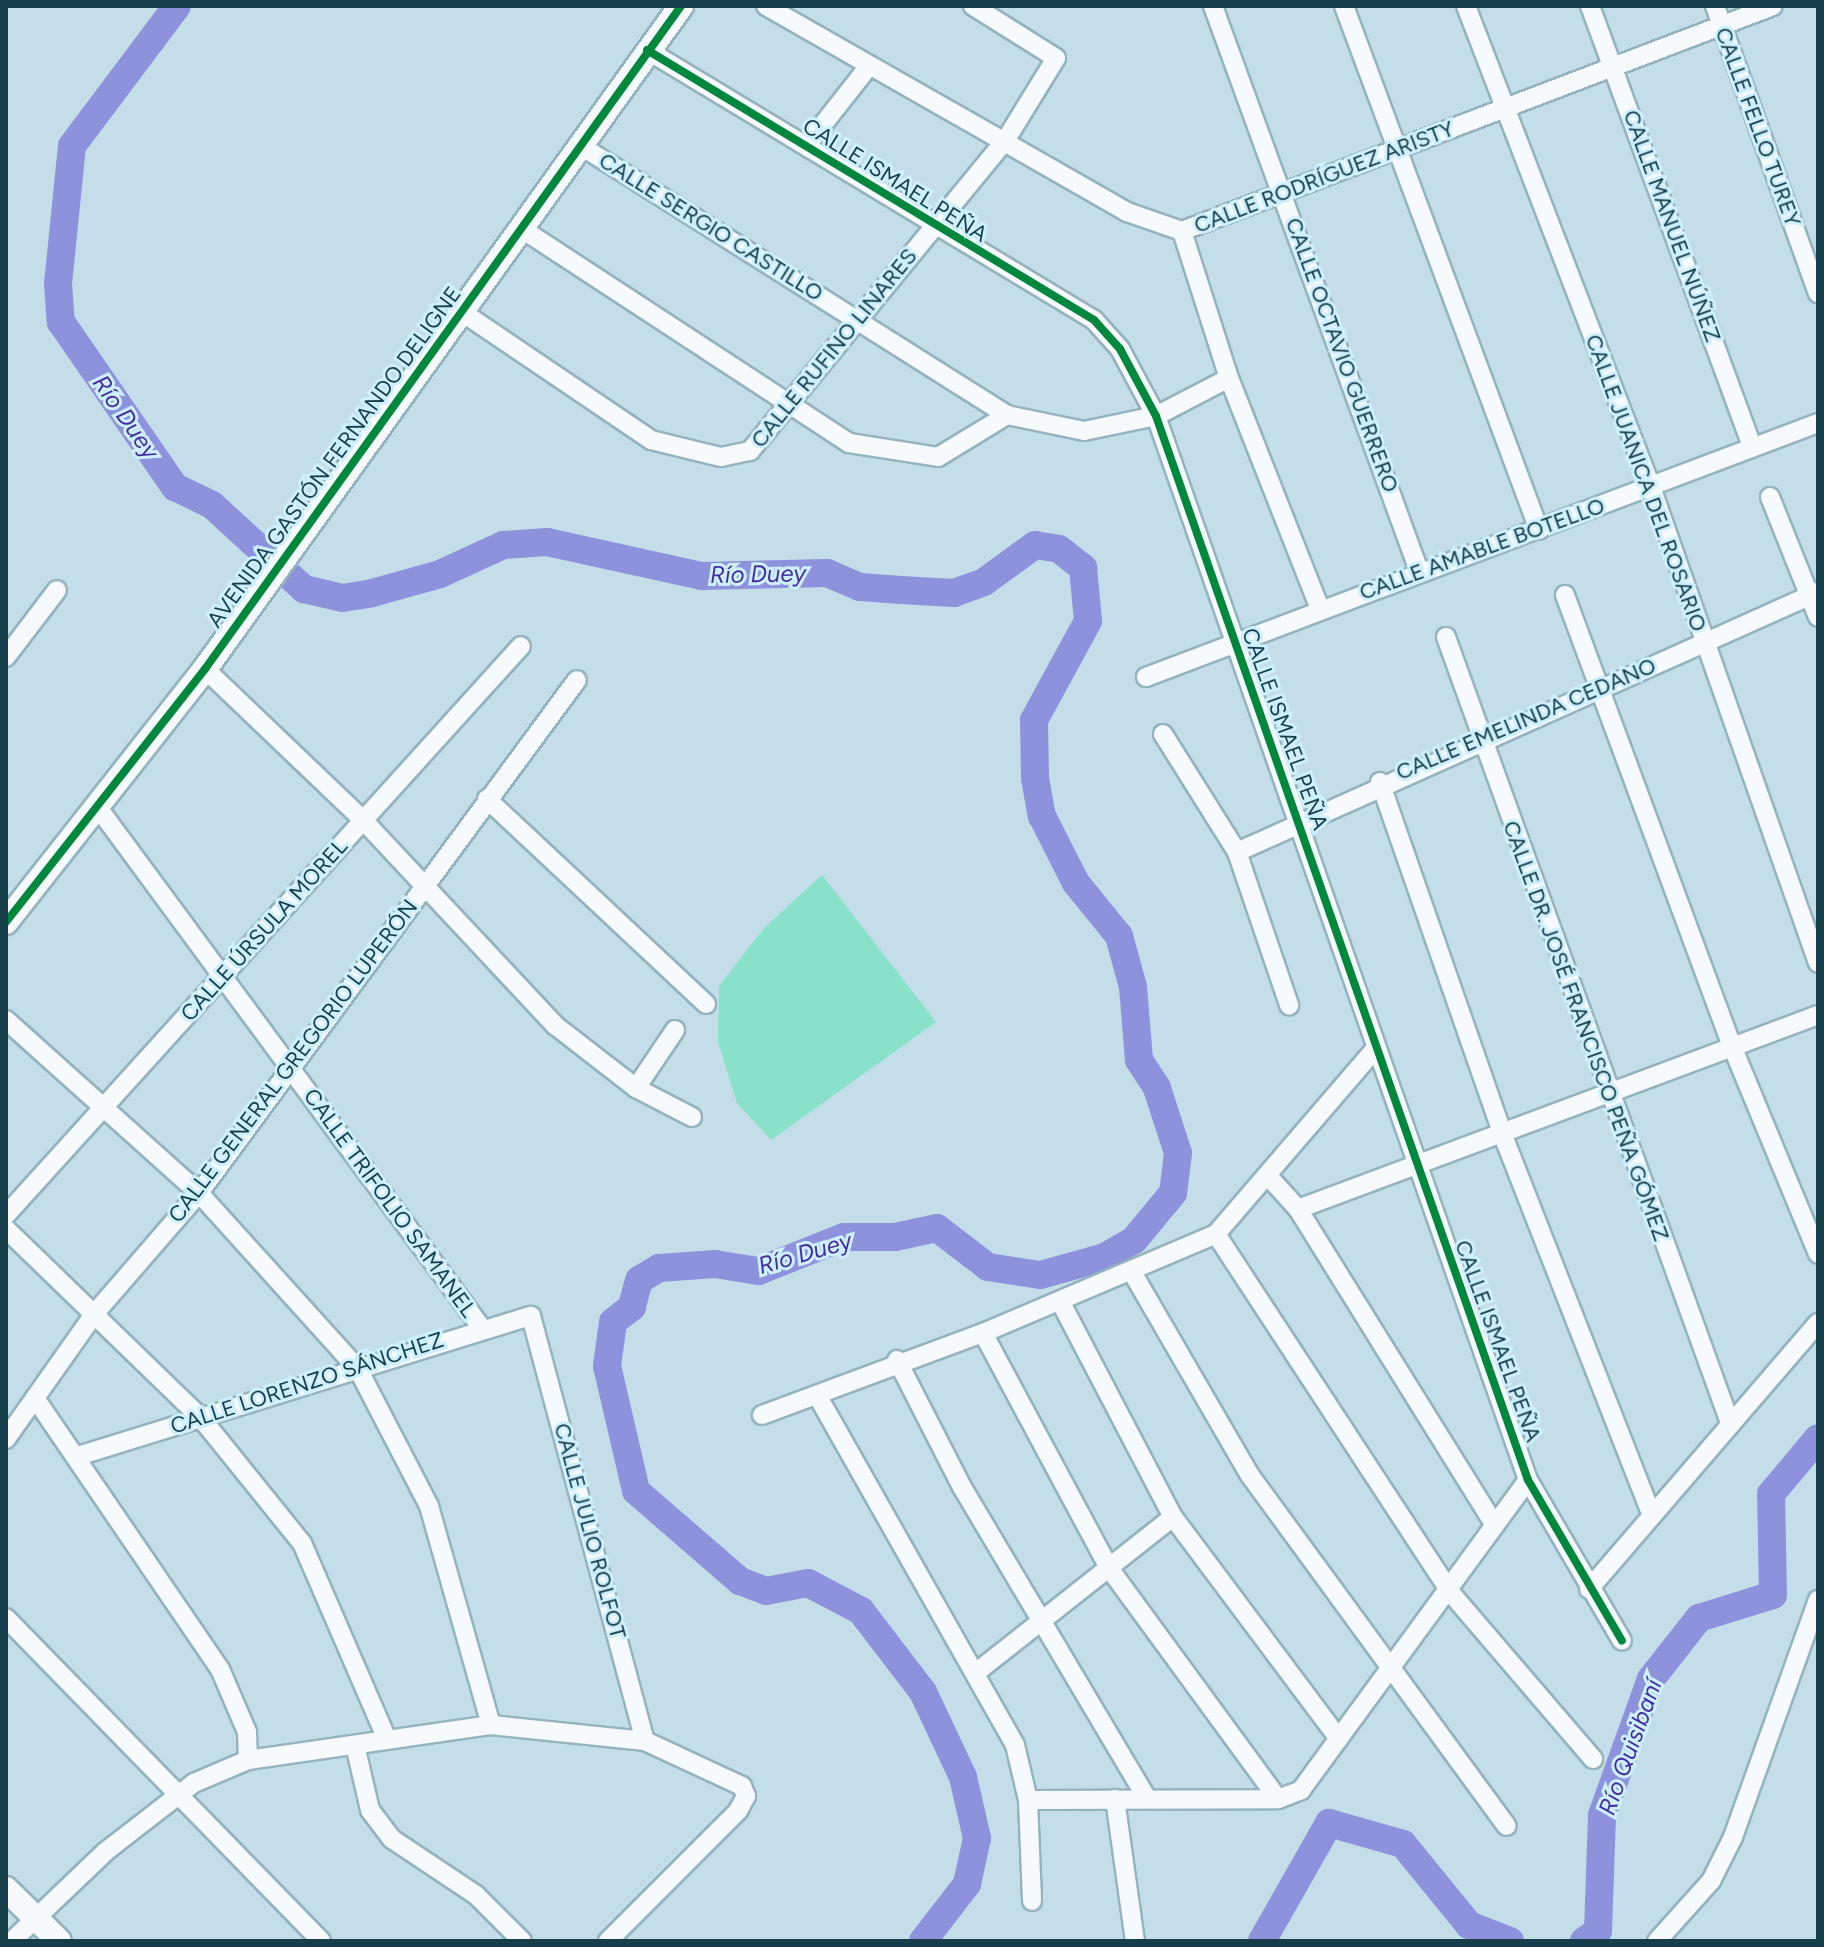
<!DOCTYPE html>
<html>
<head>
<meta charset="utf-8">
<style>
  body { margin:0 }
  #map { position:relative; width:1824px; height:1947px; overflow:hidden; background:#c3dee9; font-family:Figtree,sans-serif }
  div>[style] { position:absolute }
  .green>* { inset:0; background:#88e1c8 }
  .river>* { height:28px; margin:-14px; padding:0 14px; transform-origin:14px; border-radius:14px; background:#8e92dc }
  .roads { filter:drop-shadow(2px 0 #95b3be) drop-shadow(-2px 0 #95b3be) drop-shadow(0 2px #95b3be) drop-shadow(0 -2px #95b3be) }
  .street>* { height:18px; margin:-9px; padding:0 9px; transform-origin:9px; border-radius:9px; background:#f6fafc }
  .secondary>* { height:24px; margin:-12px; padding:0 12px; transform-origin:12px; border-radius:12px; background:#f6fafc }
  .cycleway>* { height:8px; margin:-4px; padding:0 4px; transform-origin:4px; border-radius:4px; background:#00873e }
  span { translate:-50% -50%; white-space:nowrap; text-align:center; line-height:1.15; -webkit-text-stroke:6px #cef0fd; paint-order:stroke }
  .street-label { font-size:22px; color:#173e4b }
  .water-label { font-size:24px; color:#442da4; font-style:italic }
  .frame { position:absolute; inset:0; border:8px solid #173e4b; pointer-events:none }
</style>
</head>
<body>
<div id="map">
  <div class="green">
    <i style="clip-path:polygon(822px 875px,936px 1022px,771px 1140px,737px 1103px,718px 1042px,719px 986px,764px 928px)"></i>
  </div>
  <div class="river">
    <i style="left:177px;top:6px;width:175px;rotate:126.9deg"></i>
    <i style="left:72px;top:146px;width:138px;rotate:95.8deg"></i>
    <i style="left:58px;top:283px;width:39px;rotate:86deg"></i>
    <i style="left:61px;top:322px;width:201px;rotate:55.4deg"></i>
    <i style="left:175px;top:487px;width:41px;rotate:25.9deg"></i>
    <i style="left:212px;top:505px;width:125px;rotate:42.4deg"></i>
    <i style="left:304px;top:589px;width:39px;rotate:13deg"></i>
    <i style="left:342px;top:598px;width:30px;rotate:-9deg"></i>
    <i style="left:372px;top:593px;width:71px;rotate:-15.6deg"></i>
    <i style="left:440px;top:574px;width:69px;rotate:-24.7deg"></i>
    <i style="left:503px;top:545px;width:44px;rotate:-3.9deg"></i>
    <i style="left:547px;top:542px;width:159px;rotate:12.4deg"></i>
    <i style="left:702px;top:576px;width:125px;rotate:-1.4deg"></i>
    <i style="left:827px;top:573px;width:36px;rotate:23deg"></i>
    <i style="left:860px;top:587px;width:41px;rotate:4.2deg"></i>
    <i style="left:901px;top:590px;width:53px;rotate:3.2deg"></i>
    <i style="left:954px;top:593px;width:32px;rotate:-20deg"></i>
    <i style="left:984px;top:582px;width:63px;rotate:-36deg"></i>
    <i style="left:1035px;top:545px;width:24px;rotate:9deg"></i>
    <i style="left:1059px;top:549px;width:31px;rotate:38deg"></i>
    <i style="left:1083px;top:568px;width:53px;rotate:84.6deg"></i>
    <i style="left:1088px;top:621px;width:113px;rotate:118.6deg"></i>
    <i style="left:1034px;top:720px;width:58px;rotate:89deg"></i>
    <i style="left:1035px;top:778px;width:39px;rotate:80deg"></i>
    <i style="left:1042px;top:816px;width:75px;rotate:63.1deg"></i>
    <i style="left:1076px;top:883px;width:68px;rotate:50.9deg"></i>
    <i style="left:1119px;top:936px;width:53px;rotate:74.6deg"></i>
    <i style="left:1133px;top:987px;width:73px;rotate:85.3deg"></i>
    <i style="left:1139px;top:1060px;width:33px;rotate:57deg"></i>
    <i style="left:1157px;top:1088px;width:68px;rotate:72.1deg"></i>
    <i style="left:1178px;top:1153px;width:40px;rotate:97.1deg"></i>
    <i style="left:1173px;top:1193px;width:61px;rotate:129.7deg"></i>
    <i style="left:1134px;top:1240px;width:34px;rotate:150deg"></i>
    <i style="left:1105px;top:1257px;width:67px;rotate:164.5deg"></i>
    <i style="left:1040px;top:1275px;width:53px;rotate:-171.3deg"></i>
    <i style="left:988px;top:1267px;width:64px;rotate:-142.6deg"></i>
    <i style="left:937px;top:1228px;width:43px;rotate:167.9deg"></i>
    <i style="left:895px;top:1237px;width:51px;rotate:180deg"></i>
    <i style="left:844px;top:1237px;width:92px;rotate:158.4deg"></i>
    <i style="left:758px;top:1271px;width:44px;rotate:-170.8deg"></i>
    <i style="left:715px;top:1264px;width:56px;rotate:175.9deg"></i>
    <i style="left:659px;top:1268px;width:23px;rotate:149deg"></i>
    <i style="left:639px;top:1280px;width:28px;rotate:105deg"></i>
    <i style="left:632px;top:1307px;width:24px;rotate:142deg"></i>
    <i style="left:613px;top:1322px;width:44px;rotate:97.8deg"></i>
    <i style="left:607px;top:1366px;width:128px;rotate:76.9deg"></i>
    <i style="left:636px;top:1491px;width:138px;rotate:40.9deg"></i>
    <i style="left:740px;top:1581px;width:28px;rotate:21deg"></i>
    <i style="left:766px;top:1591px;width:43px;rotate:-10.8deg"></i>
    <i style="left:808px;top:1583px;width:60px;rotate:27.8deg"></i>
    <i style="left:861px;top:1611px;width:102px;rotate:52.6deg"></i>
    <i style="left:923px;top:1692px;width:94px;rotate:64.8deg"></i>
    <i style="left:963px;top:1777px;width:63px;rotate:77.1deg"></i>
    <i style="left:977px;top:1838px;width:47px;rotate:102.3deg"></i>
    <i style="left:967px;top:1884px;width:72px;rotate:127.7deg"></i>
    <i style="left:1262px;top:1941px;width:136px;rotate:-60.4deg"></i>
    <i style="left:1329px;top:1823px;width:77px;rotate:15.8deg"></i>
    <i style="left:1403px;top:1844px;width:104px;rotate:50.8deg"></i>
    <i style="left:1469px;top:1925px;width:44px;rotate:21.3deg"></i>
    <i style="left:1584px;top:1941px;width:17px;rotate:-36deg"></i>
    <i style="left:1598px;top:1931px;width:116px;rotate:-88deg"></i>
    <i style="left:1602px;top:1815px;width:145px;rotate:-70.2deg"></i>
    <i style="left:1651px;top:1679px;width:78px;rotate:-51.8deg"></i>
    <i style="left:1699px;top:1618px;width:77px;rotate:-17.3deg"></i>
    <i style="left:1773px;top:1595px;width:101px;rotate:-91.1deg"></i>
    <i style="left:1771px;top:1494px;width:73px;rotate:-50deg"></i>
  </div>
  <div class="roads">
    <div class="street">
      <i style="left:766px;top:6px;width:416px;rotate:29.7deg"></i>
      <i style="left:1127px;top:212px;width:58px;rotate:19.1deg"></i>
      <i style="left:1182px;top:231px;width:632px;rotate:-20.84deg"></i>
      <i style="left:1213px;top:6px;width:601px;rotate:69.97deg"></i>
      <i style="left:1344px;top:6px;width:559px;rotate:69.59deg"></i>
      <i style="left:1466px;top:6px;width:515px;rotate:68.96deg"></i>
      <i style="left:1651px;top:487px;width:504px;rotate:70.67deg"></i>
      <i style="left:1590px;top:6px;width:469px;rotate:69.8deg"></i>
      <i style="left:1715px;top:6px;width:305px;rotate:70.3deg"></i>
      <i style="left:647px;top:50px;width:522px;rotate:31.13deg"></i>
      <i style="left:1094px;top:320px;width:39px;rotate:48deg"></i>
      <i style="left:1120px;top:349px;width:76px;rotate:61.8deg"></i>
      <i style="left:1156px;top:416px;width:1127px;rotate:70.73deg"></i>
      <i style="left:1528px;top:1480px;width:186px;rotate:59.7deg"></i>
      <i style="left:581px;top:146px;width:504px;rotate:32.27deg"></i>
      <i style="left:1007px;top:415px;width:79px;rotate:11.7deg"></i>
      <i style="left:1084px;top:431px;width:74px;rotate:-11.8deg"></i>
      <i style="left:1156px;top:416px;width:82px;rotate:-27.5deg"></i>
      <i style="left:806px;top:146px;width:102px;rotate:-51.8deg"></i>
      <i style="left:522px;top:229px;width:391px;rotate:33.2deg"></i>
      <i style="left:849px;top:443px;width:90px;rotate:8.9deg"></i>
      <i style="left:938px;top:457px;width:81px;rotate:-31.3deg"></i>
      <i style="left:1182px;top:231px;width:154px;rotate:72.3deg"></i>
      <i style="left:1229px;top:378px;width:248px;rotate:68.5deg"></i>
      <i style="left:459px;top:310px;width:232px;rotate:34.1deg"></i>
      <i style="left:651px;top:440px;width:72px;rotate:13.7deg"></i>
      <i style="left:721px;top:457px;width:30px;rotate:-12deg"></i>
      <i style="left:750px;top:451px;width:401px;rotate:-50.6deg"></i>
      <i style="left:1005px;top:141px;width:97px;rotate:-58.4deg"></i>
      <i style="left:1056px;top:58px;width:98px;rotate:-147.9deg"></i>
      <i style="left:1770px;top:497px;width:129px;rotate:68.2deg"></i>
      <i style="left:1565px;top:595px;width:481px;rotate:69.7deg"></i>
      <i style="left:1732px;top:1046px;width:225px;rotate:67.5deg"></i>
      <i style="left:1446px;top:637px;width:836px;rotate:70.13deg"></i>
      <i style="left:6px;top:657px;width:84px;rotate:-52.7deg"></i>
      <i style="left:205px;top:669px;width:219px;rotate:43.7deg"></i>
      <i style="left:363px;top:820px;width:282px;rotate:46.9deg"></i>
      <i style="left:556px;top:1026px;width:101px;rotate:37.8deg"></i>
      <i style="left:636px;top:1088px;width:63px;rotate:27.4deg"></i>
      <i style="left:1146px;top:677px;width:718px;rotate:-20.71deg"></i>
      <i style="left:1163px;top:734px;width:139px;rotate:57.9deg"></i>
      <i style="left:1237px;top:852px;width:162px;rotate:71.2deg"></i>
      <i style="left:1380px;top:782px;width:372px;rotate:70.8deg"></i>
      <i style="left:1502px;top:1133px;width:411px;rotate:68.6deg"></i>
      <i style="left:487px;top:799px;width:300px;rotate:43.1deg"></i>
      <i style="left:99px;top:809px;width:644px;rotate:53.59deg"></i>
      <i style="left:1237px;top:852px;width:637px;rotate:-24.11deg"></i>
      <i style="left:6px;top:1020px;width:259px;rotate:41.9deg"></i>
      <i style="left:199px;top:1193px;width:237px;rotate:47.9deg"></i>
      <i style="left:358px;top:1369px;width:154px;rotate:62.6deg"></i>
      <i style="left:429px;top:1506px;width:228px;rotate:74.2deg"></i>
      <i style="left:636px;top:1088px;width:70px;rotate:-56.1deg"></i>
      <i style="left:1269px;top:1177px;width:43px;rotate:47.8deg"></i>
      <i style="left:1298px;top:1209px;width:372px;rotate:58.1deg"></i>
      <i style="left:1298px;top:1209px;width:555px;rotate:-20.46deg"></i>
      <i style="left:6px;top:1215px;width:767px;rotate:-47.85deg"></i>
      <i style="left:6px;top:1229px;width:272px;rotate:44.1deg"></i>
      <i style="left:201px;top:1418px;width:161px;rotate:51.1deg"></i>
      <i style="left:302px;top:1543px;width:214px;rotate:66.6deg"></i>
      <i style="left:1216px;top:1234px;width:428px;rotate:56.8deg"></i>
      <i style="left:1450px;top:1592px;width:220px;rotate:49.4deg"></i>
      <i style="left:1132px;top:1272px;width:233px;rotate:59.9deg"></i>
      <i style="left:1249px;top:1474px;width:436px;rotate:53.8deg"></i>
      <i style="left:1060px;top:1301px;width:244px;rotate:62.4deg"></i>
      <i style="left:1173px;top:1517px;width:277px;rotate:53.2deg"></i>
      <i style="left:983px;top:1333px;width:267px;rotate:61.8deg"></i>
      <i style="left:1109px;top:1568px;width:286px;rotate:53.8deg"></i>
      <i style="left:897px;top:1360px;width:143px;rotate:62.9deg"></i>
      <i style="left:962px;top:1487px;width:363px;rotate:59.3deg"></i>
      <i style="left:817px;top:1395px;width:402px;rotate:60.5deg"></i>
      <i style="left:1015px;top:1745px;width:57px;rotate:76.7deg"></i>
      <i style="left:1028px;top:1800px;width:101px;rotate:87.7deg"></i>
      <i style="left:35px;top:1398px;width:328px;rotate:55.7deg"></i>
      <i style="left:220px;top:1669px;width:69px;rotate:66.8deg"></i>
      <i style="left:247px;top:1732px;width:28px;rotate:88deg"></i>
      <i style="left:762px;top:1415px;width:236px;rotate:-20.4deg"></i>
      <i style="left:983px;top:1333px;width:253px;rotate:-23deg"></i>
      <i style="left:1216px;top:1234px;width:245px;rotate:-49.3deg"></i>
      <i style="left:6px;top:1439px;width:154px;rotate:-54.8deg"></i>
      <i style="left:95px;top:1313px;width:159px;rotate:-49.1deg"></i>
      <i style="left:199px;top:1193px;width:637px;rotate:-53.62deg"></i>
      <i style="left:78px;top:1456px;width:474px;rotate:-17.2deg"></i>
      <i style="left:531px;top:1316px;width:440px;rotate:75deg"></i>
      <i style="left:1589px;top:1589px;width:351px;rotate:-49.3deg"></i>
      <i style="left:6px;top:1618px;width:451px;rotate:45.7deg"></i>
      <i style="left:978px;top:1671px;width:248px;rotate:-38.3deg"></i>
      <i style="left:355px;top:1745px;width:67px;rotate:77deg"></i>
      <i style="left:370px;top:1810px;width:36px;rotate:53deg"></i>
      <i style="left:392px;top:1839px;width:101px;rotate:33.7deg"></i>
      <i style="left:476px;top:1895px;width:65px;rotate:45deg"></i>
      <i style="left:1115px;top:1799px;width:143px;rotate:82deg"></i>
      <i style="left:1028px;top:1800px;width:250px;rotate:-0.2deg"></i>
      <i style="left:1278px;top:1799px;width:25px;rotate:-21deg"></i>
      <i style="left:1301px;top:1790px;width:384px;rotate:-53.8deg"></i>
      <i style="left:12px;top:1941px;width:129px;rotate:-43.7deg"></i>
      <i style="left:105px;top:1852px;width:113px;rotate:-37.8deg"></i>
      <i style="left:194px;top:1783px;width:59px;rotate:-23.1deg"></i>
      <i style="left:248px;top:1760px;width:246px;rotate:-8.2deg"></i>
      <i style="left:491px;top:1725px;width:155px;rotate:5.9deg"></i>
      <i style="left:645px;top:1741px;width:107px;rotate:24.9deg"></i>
      <i style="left:742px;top:1786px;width:11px;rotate:68deg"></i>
      <i style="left:746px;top:1796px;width:17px;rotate:118deg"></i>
      <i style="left:738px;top:1811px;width:184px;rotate:135deg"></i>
      <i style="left:1657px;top:1941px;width:81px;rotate:-48deg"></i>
      <i style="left:1711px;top:1881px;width:49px;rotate:-63.4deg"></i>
      <i style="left:1733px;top:1837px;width:252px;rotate:-70.3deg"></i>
    </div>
    <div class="secondary">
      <i style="left:6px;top:922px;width:322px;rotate:-51.8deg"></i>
      <i style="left:205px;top:669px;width:816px;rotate:-54.32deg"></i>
      <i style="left:6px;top:1889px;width:74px;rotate:44.5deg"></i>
    </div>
  </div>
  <div class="cycleway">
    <i style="left:647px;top:50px;width:522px;rotate:31.13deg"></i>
    <i style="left:1094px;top:320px;width:39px;rotate:48deg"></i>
    <i style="left:1120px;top:349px;width:76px;rotate:61.8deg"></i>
    <i style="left:1156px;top:416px;width:1127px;rotate:70.73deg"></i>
    <i style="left:1528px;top:1480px;width:186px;rotate:59.7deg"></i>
    <i style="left:6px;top:922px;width:322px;rotate:-51.8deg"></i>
    <i style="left:205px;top:669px;width:816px;rotate:-54.32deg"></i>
  </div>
  <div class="street-label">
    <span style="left:1758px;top:127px;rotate:70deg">CALLE FELLO TUREY</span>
    <span style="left:1324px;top:177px;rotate:-21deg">CALLE RODRÍGUEZ ARISTY</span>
    <span style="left:895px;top:180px;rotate:32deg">CALLE ISMAEL PEÑA</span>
    <span style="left:1672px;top:226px;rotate:70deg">CALLE MANUEL NÚÑEZ</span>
    <span style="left:711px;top:227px;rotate:32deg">CALLE SERGIO CASTILLO</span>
    <span style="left:834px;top:348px;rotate:-51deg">CALLE RUFINO LINARES</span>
    <span style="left:1342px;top:355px;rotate:70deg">CALLE OCTAVIO GUERRERO</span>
    <span style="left:334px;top:457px;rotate:-54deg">AVENIDA GASTÓN FERNANDO DELIGNE</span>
    <span style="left:1646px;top:483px;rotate:70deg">CALLE JUANICA DEL ROSARIO</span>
    <span style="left:1482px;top:549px;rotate:-20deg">CALLE AMABLE BOTELLO</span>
    <span style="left:1526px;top:719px;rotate:-23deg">CALLE EMELINDA CEDANO</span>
    <span style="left:1285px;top:729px;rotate:70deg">CALLE ISMAEL PEÑA</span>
    <span style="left:264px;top:930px;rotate:-48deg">CALLE ÚRSULA MOREL</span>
    <span style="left:1586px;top:1031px;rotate:70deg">CALLE DR. JOSÉ FRANCISCO PEÑA GÓMEZ</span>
    <span style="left:293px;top:1061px;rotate:-53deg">CALLE GENERAL GREGORIO LUPERÓN</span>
    <span style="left:390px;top:1203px;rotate:54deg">CALLE TRIFOLIO SAMANEL</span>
    <span style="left:1498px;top:1341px;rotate:70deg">CALLE ISMAEL PEÑA</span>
    <span style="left:307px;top:1383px;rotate:-18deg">CALLE LORENZO SÁNCHEZ</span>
    <span style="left:590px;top:1531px;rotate:75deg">CALLE JULIO ROLFOT</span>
  </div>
  <div class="water-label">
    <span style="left:126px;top:417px;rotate:55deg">Río Duey</span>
    <span style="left:758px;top:574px;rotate:-1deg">Río Duey</span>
    <span style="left:805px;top:1253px;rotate:-16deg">Río Duey</span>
    <span style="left:1630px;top:1747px;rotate:-70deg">Río Quisibaní</span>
  </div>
  <div class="frame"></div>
</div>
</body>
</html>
